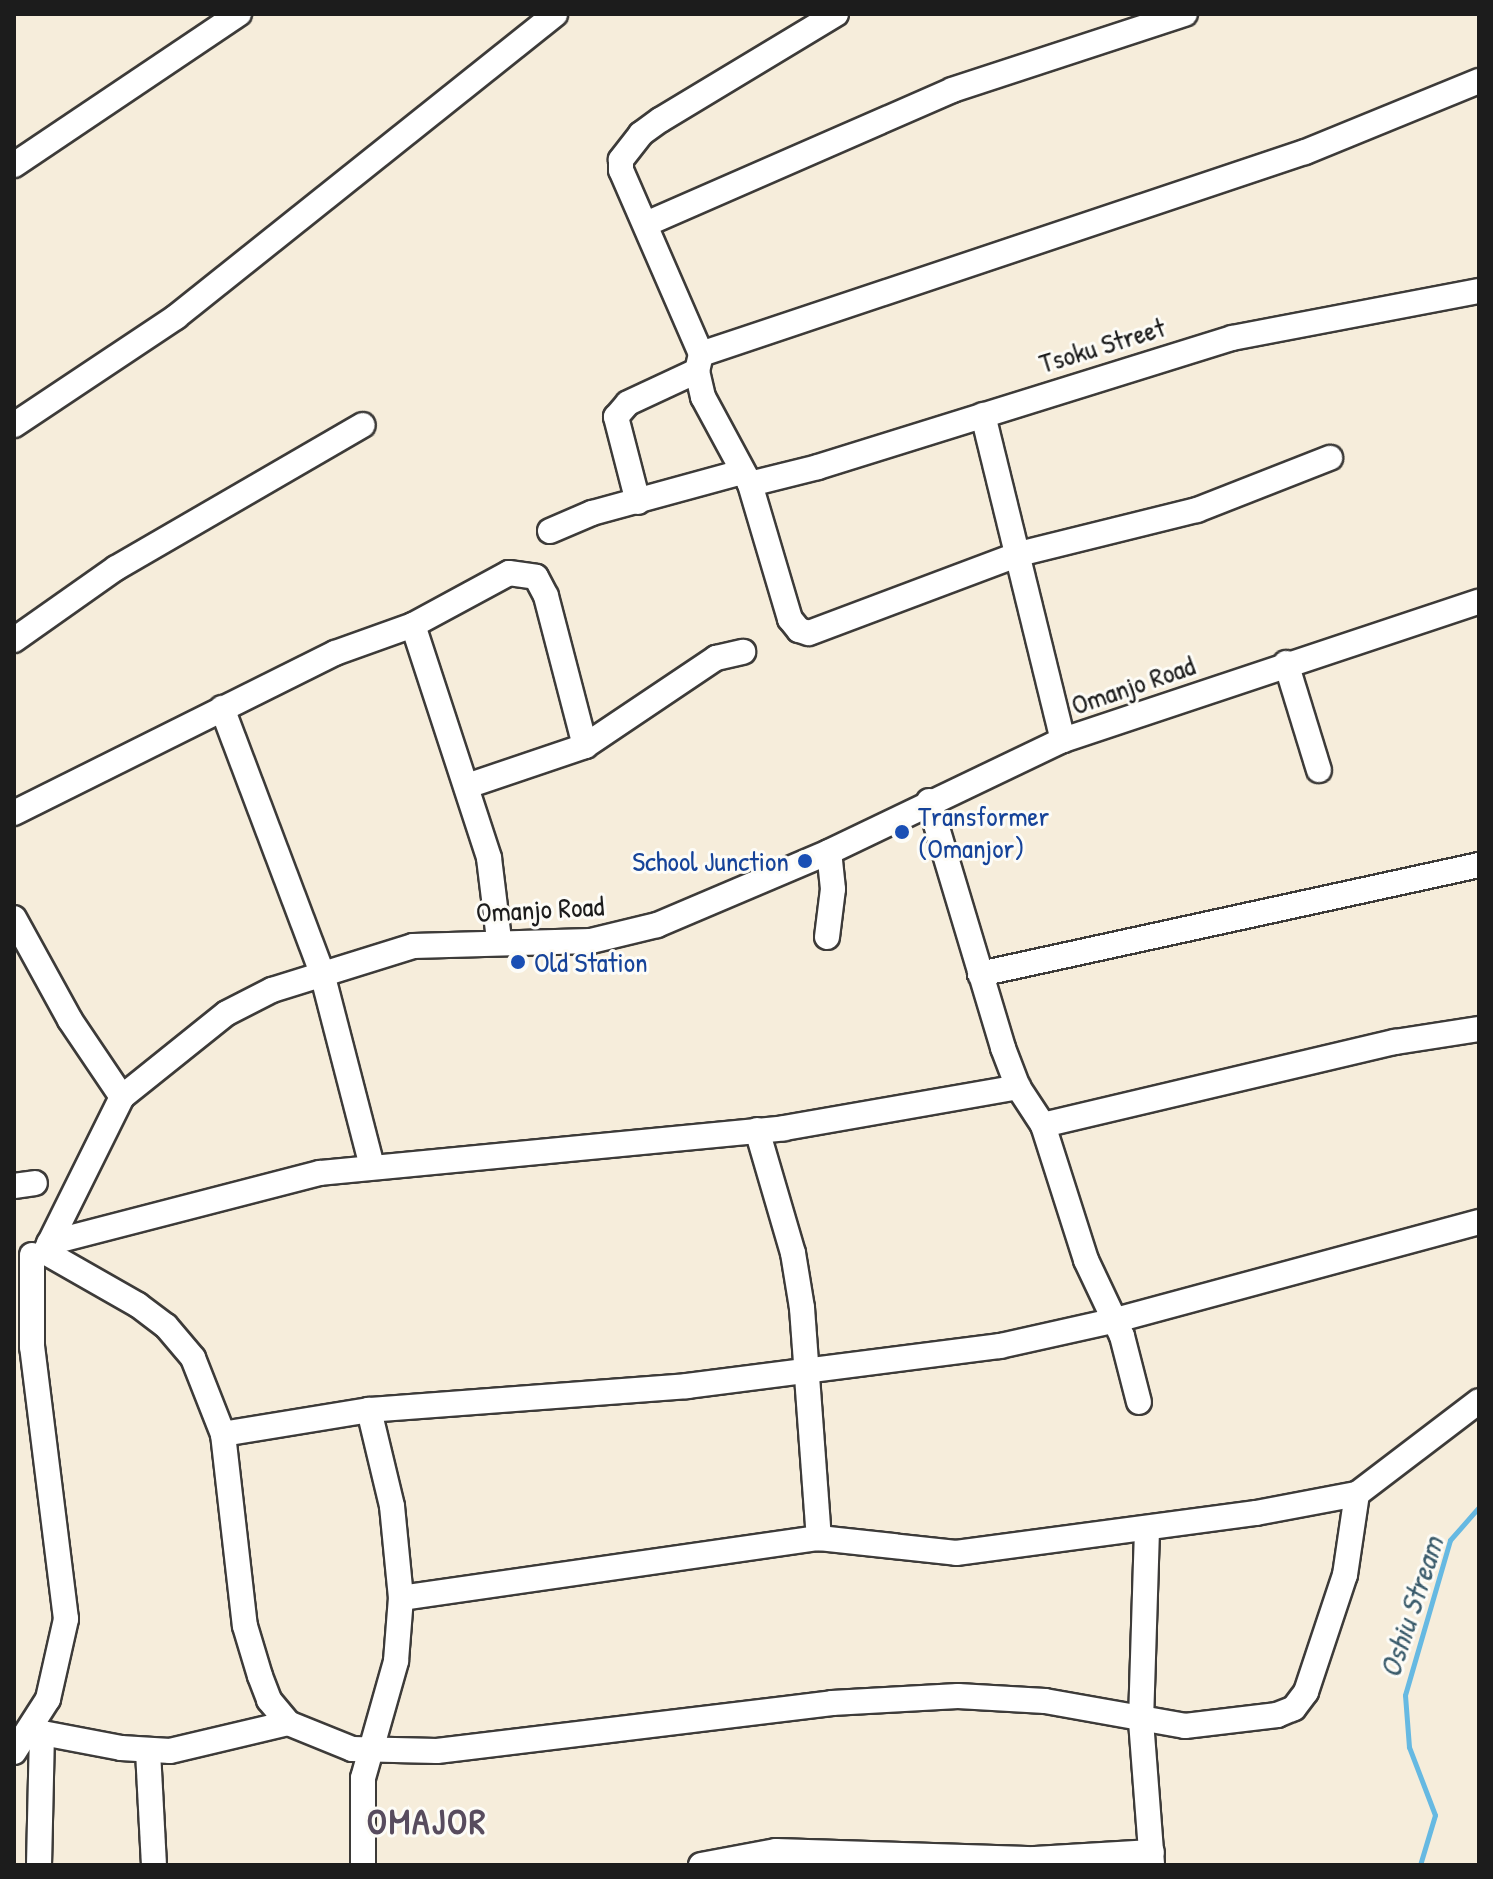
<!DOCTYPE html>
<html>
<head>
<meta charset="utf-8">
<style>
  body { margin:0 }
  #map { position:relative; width:1493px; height:1879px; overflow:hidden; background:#f6eddb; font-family:"Patrick Hand",sans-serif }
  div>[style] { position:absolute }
  .stream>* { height:5px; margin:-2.5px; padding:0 2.5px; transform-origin:2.5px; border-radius:2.5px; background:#66b9e2 }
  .roads { filter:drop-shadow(2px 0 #3d3b39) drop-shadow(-2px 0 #3d3b39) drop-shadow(0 2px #3d3b39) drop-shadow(0 -2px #3d3b39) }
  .minor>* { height:24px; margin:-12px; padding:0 12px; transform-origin:12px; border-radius:12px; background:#fff }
  .dots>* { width:22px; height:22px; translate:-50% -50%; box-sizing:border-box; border:4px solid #fdfcf7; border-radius:50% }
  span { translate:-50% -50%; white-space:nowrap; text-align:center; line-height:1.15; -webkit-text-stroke:6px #fdfcf7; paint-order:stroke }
  .street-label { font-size:28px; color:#1c1c1c }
  .transit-label { font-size:28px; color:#164399 }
  .left { translate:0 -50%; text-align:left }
  .right { translate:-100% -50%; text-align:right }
  .water-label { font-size:30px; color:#3a5b6b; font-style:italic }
  .district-label { font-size:36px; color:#584c5e; font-weight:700; letter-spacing:2px }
  .frame { position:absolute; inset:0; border:16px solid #1c1c1c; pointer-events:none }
</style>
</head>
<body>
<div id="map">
  <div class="stream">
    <i style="left:1420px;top:1865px;width:52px;rotate:-73.3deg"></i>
    <i style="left:1435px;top:1815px;width:73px;rotate:-110.9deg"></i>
    <i style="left:1409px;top:1747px;width:52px;rotate:-94.4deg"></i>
    <i style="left:1405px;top:1695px;width:161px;rotate:-73.8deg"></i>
    <i style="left:1450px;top:1540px;width:44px;rotate:-48.7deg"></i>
  </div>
  <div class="roads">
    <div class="minor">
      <i style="left:836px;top:14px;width:205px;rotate:148.9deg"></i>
      <i style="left:660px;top:120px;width:24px;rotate:144deg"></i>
      <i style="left:641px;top:134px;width:33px;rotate:128deg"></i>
      <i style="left:621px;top:160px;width:10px;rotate:90deg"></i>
      <i style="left:621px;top:170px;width:201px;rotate:66.5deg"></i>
      <i style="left:701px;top:354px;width:17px;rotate:103deg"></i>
      <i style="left:697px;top:371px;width:27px;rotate:77deg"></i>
      <i style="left:703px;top:397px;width:99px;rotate:61.6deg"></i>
      <i style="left:750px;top:484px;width:141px;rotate:73.5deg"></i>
      <i style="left:790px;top:619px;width:14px;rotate:51deg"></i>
      <i style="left:799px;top:630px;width:10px;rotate:17deg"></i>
      <i style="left:809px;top:633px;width:224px;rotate:-20.6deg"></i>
      <i style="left:1019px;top:554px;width:183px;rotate:-13.9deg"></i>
      <i style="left:1197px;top:510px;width:143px;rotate:-21.4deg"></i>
      <i style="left:14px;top:165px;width:271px;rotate:-33.9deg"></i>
      <i style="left:646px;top:224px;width:334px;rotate:-23.6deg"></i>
      <i style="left:952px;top:90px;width:245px;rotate:-18.1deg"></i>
      <i style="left:701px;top:354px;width:637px;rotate:-18.49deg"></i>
      <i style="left:1305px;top:152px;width:188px;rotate:-22.2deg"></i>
      <i style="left:983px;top:415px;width:335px;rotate:76.2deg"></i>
      <i style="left:14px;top:425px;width:195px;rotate:-33.7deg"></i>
      <i style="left:176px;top:317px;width:485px;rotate:-38.6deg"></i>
      <i style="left:750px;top:484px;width:70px;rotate:-14deg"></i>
      <i style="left:818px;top:467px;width:434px;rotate:-17.3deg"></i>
      <i style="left:1232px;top:338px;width:251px;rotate:-10.8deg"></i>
      <i style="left:638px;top:502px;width:88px;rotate:-104.5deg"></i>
      <i style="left:616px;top:417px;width:18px;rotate:-49deg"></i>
      <i style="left:628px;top:403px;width:76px;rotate:-24.9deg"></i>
      <i style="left:550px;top:531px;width:46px;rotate:-23.2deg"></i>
      <i style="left:592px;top:513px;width:156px;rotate:-15.3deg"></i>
      <i style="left:413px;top:625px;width:245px;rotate:71.9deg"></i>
      <i style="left:489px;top:858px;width:83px;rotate:83deg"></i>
      <i style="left:14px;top:640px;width:125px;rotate:-35.2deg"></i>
      <i style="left:116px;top:568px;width:285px;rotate:-30.1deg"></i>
      <i style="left:1286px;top:663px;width:112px;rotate:72.9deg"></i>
      <i style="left:222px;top:708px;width:283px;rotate:69.3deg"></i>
      <i style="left:322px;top:973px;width:200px;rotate:75.5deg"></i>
      <i style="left:467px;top:786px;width:125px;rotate:-18.7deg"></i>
      <i style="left:585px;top:746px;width:158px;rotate:-33.9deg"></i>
      <i style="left:716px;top:658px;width:28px;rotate:-13deg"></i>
      <i style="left:929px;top:801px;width:258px;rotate:73.3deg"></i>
      <i style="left:1003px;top:1048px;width:42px;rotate:69deg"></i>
      <i style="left:1018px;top:1087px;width:45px;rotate:56.7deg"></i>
      <i style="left:1043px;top:1125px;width:142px;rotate:72.3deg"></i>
      <i style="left:1086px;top:1260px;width:84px;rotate:64.7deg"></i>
      <i style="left:1122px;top:1336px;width:68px;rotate:75.6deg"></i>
      <i style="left:14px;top:813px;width:359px;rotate:-26.5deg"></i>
      <i style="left:335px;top:653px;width:83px;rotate:-19.7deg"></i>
      <i style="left:413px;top:625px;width:109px;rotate:-28.4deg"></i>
      <i style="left:509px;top:573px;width:27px;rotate:8deg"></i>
      <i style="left:536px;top:577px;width:21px;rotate:62deg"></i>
      <i style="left:546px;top:596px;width:155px;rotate:75.4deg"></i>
      <i style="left:14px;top:918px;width:116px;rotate:61.2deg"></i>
      <i style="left:70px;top:1020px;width:93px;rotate:56deg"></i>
      <i style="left:827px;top:937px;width:48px;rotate:-82.9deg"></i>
      <i style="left:833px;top:889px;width:37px;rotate:-96deg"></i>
      <i style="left:980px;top:974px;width:511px;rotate:-12.32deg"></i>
      <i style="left:1043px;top:1125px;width:362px;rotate:-13.3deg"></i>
      <i style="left:1395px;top:1042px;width:85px;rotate:-8.8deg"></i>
      <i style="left:757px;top:1130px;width:128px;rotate:73.7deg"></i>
      <i style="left:793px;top:1253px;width:56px;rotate:80.7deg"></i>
      <i style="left:802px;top:1308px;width:231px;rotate:85.8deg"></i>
      <i style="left:14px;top:1186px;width:21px;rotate:-8deg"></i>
      <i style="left:49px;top:1243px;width:280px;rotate:-14.5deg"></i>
      <i style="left:320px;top:1173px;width:466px;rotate:-5.5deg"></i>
      <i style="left:784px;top:1128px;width:238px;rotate:-9.9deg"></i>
      <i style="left:45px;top:1252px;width:107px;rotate:29.7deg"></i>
      <i style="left:138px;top:1305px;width:35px;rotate:37deg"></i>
      <i style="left:166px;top:1326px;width:42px;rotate:49.8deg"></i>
      <i style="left:193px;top:1358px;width:82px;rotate:68.5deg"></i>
      <i style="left:223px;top:1434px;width:193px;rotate:83.5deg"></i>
      <i style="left:245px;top:1626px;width:52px;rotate:73.3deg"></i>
      <i style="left:260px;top:1676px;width:26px;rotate:69deg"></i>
      <i style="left:269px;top:1700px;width:30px;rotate:50deg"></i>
      <i style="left:288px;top:1723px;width:69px;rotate:22.1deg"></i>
      <i style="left:352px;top:1749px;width:85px;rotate:1.3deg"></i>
      <i style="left:437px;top:1751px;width:398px;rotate:-6.9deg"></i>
      <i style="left:832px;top:1703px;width:126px;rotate:-3.2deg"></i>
      <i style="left:958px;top:1696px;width:87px;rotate:3.3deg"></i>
      <i style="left:1045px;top:1701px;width:142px;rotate:10.1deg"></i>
      <i style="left:1185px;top:1726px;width:93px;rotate:-6.8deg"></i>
      <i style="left:1277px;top:1715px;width:18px;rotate:-22deg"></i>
      <i style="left:1294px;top:1708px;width:20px;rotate:-53deg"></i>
      <i style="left:1306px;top:1692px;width:123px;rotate:-71.6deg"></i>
      <i style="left:1345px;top:1575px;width:82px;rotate:-81.6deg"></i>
      <i style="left:45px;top:1252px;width:173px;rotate:-63.6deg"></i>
      <i style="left:122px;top:1097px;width:134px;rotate:-38.7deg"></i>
      <i style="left:227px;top:1013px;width:51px;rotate:-27.1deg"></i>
      <i style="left:272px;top:990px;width:148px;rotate:-17.3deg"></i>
      <i style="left:413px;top:946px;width:178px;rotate:-1.6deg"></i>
      <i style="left:591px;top:941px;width:68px;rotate:-13.6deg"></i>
      <i style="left:657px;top:925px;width:187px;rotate:-23deg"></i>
      <i style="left:829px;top:852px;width:259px;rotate:-25.6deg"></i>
      <i style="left:1063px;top:740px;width:438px;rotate:-18.4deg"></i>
      <i style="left:223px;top:1434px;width:148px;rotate:-9.3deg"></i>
      <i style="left:369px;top:1410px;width:319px;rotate:-4.3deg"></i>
      <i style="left:687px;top:1386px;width:316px;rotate:-7.3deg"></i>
      <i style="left:1000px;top:1346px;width:119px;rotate:-12.6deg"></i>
      <i style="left:1116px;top:1320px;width:376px;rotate:-15.1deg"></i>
      <i style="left:1147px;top:1530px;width:191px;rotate:91.8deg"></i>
      <i style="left:1141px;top:1721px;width:144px;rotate:85.6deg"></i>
      <i style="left:401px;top:1598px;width:422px;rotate:-8.2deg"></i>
      <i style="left:819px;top:1538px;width:138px;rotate:6.2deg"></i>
      <i style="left:956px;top:1553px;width:303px;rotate:-7.6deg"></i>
      <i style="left:1256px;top:1513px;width:103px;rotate:-10.7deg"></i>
      <i style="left:1357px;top:1494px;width:153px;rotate:-37.3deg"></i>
      <i style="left:32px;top:1731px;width:91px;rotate:10.8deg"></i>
      <i style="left:121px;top:1748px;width:49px;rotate:3.5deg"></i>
      <i style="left:170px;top:1751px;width:121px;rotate:-13.3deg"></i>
      <i style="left:148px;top:1751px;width:114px;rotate:87deg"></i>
      <i style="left:14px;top:1752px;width:63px;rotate:-57.3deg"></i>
      <i style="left:48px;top:1699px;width:82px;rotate:-77.3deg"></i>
      <i style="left:66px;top:1619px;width:274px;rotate:-97.1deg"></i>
      <i style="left:32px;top:1347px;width:92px;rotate:-90deg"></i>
      <i style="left:39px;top:1865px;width:129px;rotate:-88.7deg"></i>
      <i style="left:363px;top:1865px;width:87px;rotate:-90deg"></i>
      <i style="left:363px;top:1778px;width:122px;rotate:-74.2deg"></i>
      <i style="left:396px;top:1661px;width:63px;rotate:-85.5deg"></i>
      <i style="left:401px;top:1598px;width:92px;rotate:-95.6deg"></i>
      <i style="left:392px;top:1506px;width:99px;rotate:-103.5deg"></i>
      <i style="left:701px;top:1865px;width:76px;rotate:-10.6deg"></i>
      <i style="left:776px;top:1851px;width:259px;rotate:1.8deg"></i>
      <i style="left:1035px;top:1859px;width:117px;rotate:-3.4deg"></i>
    </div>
  </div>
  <div class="dots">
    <i style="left:902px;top:832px;background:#1a4fb4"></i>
    <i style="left:805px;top:861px;background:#1a4fb4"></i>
    <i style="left:518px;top:962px;background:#1a4fb4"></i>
  </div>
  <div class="street-label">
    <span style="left:1102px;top:345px;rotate:-17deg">Tsoku Street</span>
    <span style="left:1133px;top:685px;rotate:-19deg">Omanjo Road</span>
    <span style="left:540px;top:909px;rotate:-3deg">Omanjo Road</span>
  </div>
  <div class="transit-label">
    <span class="left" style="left:918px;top:832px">Transformer<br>(Omanjor)</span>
    <span class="right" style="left:789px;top:861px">School Junction</span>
    <span class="left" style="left:534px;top:962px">Old Station</span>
  </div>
  <div class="water-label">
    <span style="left:1411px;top:1607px;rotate:-72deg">Oshiu Stream</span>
  </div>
  <div class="district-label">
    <span style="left:427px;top:1821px">OMAJOR</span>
  </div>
  <div class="frame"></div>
</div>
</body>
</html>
